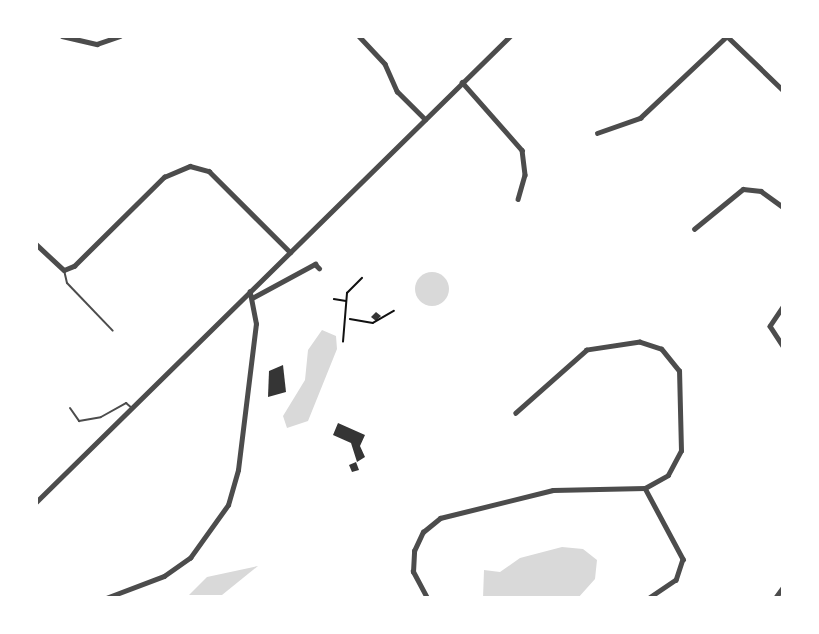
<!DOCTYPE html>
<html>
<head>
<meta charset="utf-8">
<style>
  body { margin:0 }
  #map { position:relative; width:819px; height:634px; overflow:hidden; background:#fff; font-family:"Source Sans 3",sans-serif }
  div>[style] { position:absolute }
  .water>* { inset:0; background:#d9d9d9 }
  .round { border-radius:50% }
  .building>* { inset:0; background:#353535 }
  .path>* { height:1.5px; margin:-0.75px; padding:0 0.75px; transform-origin:0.75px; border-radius:0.75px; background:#111 }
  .service>* { height:2px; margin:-1px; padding:0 1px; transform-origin:1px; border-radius:1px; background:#4c4c4c }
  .minor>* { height:4.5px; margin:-2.25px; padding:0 2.25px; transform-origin:2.25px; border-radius:2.25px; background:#4c4c4c }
  .tertiary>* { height:5px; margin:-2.5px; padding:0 2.5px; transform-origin:2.5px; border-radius:2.5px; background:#4c4c4c }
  span { translate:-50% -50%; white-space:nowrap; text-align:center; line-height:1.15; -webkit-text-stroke:5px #fff; paint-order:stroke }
  .frame { position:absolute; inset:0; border:38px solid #fff; pointer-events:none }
</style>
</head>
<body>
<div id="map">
  <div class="water">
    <i class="round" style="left:415px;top:272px;width:34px;height:34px"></i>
    <i style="clip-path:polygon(322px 330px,336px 336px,337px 349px,308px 421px,287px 428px,283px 416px,305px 380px,308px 350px)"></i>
    <i style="clip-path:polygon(562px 547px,583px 549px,597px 560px,595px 579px,578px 598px,483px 598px,484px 570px,500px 572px,520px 558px)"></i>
    <i style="clip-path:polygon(258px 566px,222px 595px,189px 595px,207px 577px)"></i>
  </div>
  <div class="building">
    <i style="clip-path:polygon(376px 312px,381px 316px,376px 321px,371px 317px)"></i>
    <i style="clip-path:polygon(283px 365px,286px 392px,268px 397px,269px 371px)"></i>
    <i style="clip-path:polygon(338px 423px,365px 435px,360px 446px,365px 457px,357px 462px,351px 443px,333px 435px)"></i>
    <i style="clip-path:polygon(356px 462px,359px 470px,352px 472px,349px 465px)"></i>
  </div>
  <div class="path">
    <i style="left:334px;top:299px;width:12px;rotate:9deg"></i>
    <i style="left:350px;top:319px;width:23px;rotate:10deg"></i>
    <i style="left:373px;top:323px;width:24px;rotate:-30deg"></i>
    <i style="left:343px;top:342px;width:49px;rotate:-85.3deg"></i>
    <i style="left:347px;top:293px;width:21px;rotate:-45deg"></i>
  </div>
  <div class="service">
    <i style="left:64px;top:270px;width:13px;rotate:77deg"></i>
    <i style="left:67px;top:283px;width:66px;rotate:46.2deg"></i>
    <i style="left:70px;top:408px;width:16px;rotate:55deg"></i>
    <i style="left:79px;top:421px;width:22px;rotate:-10deg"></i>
    <i style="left:101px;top:417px;width:29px;rotate:-29deg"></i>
    <i style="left:126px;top:403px;width:8px;rotate:40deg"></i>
  </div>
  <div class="minor">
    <i style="left:62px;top:36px;width:36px;rotate:13deg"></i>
    <i style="left:97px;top:44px;width:24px;rotate:-19deg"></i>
    <i style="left:359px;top:36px;width:38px;rotate:47deg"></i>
    <i style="left:385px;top:64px;width:30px;rotate:66deg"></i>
    <i style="left:397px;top:91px;width:40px;rotate:45deg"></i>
    <i style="left:727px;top:36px;width:78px;rotate:44deg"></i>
    <i style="left:462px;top:82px;width:91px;rotate:48.6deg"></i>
    <i style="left:522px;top:150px;width:25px;rotate:83deg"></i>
    <i style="left:525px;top:175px;width:25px;rotate:106deg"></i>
    <i style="left:597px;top:133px;width:46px;rotate:-19.2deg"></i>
    <i style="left:640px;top:118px;width:120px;rotate:-43.3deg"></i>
    <i style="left:694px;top:229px;width:63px;rotate:-39.2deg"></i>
    <i style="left:743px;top:189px;width:18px;rotate:6deg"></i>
    <i style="left:761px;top:191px;width:27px;rotate:36deg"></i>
    <i style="left:36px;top:244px;width:38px;rotate:43deg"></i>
    <i style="left:64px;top:270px;width:11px;rotate:-22deg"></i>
    <i style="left:74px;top:266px;width:127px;rotate:-44.7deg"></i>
    <i style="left:164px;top:177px;width:28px;rotate:-23deg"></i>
    <i style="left:190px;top:166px;width:20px;rotate:15deg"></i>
    <i style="left:209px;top:171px;width:115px;rotate:45deg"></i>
    <i style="left:252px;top:298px;width:72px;rotate:-28.4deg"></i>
    <i style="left:315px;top:264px;width:6px;rotate:45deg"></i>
    <i style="left:783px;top:307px;width:23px;rotate:124deg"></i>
    <i style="left:770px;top:326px;width:24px;rotate:57deg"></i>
    <i style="left:645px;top:488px;width:81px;rotate:61.8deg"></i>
    <i style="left:683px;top:559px;width:22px;rotate:108deg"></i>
    <i style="left:676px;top:580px;width:32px;rotate:146deg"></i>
    <i style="left:106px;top:598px;width:62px;rotate:-20.8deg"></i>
    <i style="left:164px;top:576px;width:32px;rotate:-35deg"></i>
    <i style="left:190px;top:558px;width:65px;rotate:-54.4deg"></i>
    <i style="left:228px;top:505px;width:36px;rotate:-74deg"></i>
    <i style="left:238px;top:470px;width:147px;rotate:-83deg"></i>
    <i style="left:256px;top:324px;width:33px;rotate:-101deg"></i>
    <i style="left:427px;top:598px;width:30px;rotate:-118deg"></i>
    <i style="left:413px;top:572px;width:21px;rotate:-87deg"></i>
    <i style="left:414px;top:551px;width:21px;rotate:-65deg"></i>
    <i style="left:423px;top:532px;width:22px;rotate:-39deg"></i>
    <i style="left:440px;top:518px;width:116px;rotate:-13.9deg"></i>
    <i style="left:553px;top:490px;width:92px;rotate:-1.2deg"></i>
    <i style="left:645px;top:488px;width:26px;rotate:-29deg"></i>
    <i style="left:668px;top:475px;width:27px;rotate:-62deg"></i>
    <i style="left:681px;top:451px;width:80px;rotate:-91.4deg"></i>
    <i style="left:679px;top:371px;width:28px;rotate:-129deg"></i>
    <i style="left:661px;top:349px;width:22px;rotate:-162deg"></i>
    <i style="left:640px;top:342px;width:54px;rotate:171.4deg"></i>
    <i style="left:587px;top:350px;width:95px;rotate:138.4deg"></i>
  </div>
  <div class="tertiary">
    <i style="left:36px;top:502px;width:665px;rotate:-44.51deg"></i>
    <i style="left:775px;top:598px;width:14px;rotate:-54deg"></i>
  </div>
  <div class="frame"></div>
</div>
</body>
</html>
